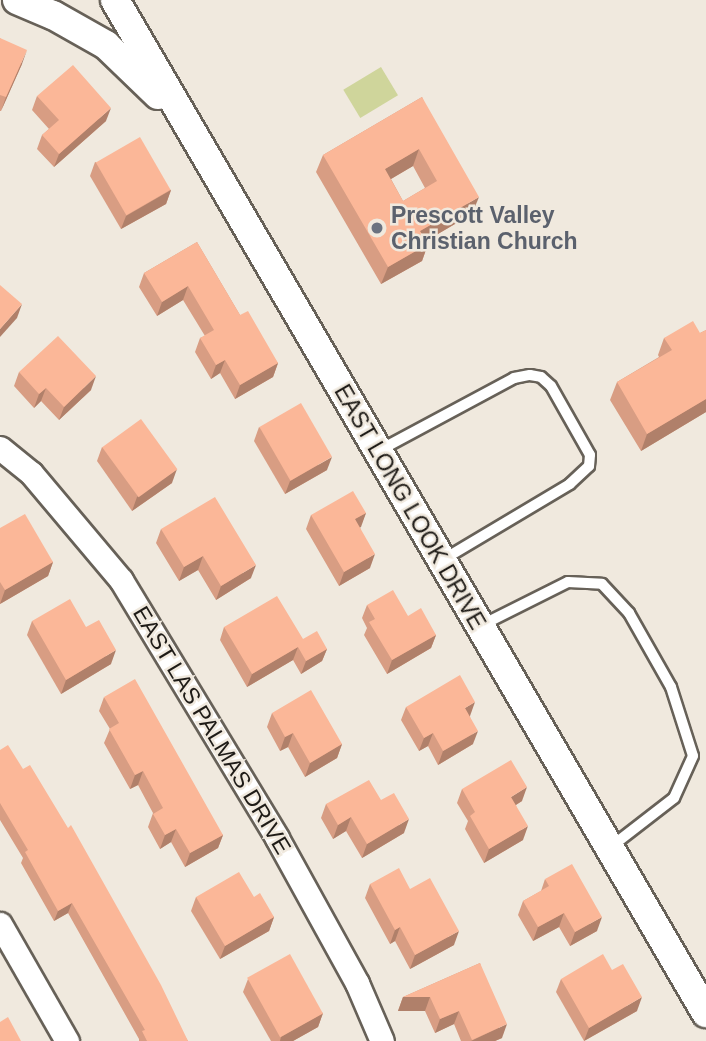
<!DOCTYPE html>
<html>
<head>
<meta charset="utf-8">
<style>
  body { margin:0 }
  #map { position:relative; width:706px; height:1041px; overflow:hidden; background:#f0e9de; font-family:Arial,sans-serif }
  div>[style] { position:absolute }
  .green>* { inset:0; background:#cfd59b; transform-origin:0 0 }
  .roads { filter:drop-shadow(2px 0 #676158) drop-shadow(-2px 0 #676158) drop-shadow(0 2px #676158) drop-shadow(0 -2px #676158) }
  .service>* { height:10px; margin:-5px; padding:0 5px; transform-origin:5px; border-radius:5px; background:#fff }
  .minor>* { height:23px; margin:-11.5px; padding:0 11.5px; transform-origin:11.5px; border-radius:11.5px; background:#fff }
  .tertiary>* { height:28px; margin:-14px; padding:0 14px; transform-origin:14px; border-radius:14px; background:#fff }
  .wall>* { inset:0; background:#d89d83 }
  .shaded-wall>* { inset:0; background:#b0806a }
  .building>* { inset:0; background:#fbb798; transform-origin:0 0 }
  .dots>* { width:19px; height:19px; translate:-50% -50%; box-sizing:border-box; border:4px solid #f0e9de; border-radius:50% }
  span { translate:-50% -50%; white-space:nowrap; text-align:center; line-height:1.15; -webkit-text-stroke:5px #f0e9de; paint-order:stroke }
  .worship-label { font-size:23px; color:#5b616d; font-weight:700 }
  .left { translate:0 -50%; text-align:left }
  .street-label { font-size:23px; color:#1e1b17 }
</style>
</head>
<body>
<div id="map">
  <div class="green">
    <i style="left:381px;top:67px;width:33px;height:44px;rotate:59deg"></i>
  </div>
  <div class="roads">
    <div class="service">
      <i style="left:380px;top:450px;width:152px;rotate:-28.2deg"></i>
      <i style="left:514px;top:378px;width:16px;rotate:-11deg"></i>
      <i style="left:530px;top:375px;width:11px;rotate:10deg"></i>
      <i style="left:541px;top:377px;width:13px;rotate:42deg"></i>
      <i style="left:551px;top:386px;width:79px;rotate:60.5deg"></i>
      <i style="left:590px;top:455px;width:11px;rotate:95deg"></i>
      <i style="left:589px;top:466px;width:26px;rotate:137deg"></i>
      <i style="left:570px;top:484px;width:147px;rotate:149.2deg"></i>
      <i style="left:482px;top:625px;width:96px;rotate:-26.6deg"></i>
      <i style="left:568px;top:582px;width:34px;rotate:3deg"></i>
      <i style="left:602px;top:584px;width:40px;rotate:47deg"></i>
      <i style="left:629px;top:613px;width:85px;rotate:60.4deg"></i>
      <i style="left:671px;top:687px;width:72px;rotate:72.3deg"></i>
      <i style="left:693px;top:756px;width:46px;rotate:114.3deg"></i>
      <i style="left:674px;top:798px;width:78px;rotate:142.3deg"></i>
    </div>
    <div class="minor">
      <i style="left:0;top:448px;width:40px;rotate:39deg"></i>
      <i style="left:31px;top:473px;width:140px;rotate:49.9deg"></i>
      <i style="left:121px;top:580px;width:301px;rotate:58.8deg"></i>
      <i style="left:277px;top:838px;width:166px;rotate:61.1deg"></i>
      <i style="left:357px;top:983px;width:63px;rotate:66.7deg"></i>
      <i style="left:0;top:924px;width:135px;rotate:60.2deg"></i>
    </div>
    <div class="tertiary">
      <i style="left:17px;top:0;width:39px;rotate:23deg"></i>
      <i style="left:53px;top:15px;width:61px;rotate:29.5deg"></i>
      <i style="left:106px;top:45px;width:72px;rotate:43.9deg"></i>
      <i style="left:115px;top:0;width:1173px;rotate:59.74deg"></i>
    </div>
  </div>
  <div class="wall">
    <i style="clip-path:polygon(0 38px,22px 64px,1px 111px,0 111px)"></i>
    <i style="clip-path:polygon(37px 96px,106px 121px,54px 167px,37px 149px,42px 135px,49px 129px,32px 110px)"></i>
    <i style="clip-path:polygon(evenodd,422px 97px,472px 214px,426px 241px,428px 244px,422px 261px,381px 284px,316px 172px,323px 155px,422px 97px,413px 166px,425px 188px,403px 201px,391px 179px,413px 166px)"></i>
    <i style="clip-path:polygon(95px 162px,171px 190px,166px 204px,121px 229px,90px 176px)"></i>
    <i style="clip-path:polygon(197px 242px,240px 315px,278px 363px,273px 377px,235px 399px,220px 373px,211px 379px,195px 352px,200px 338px,205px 336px,183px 300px,157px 316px,139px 287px,144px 273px)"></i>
    <i style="clip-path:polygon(706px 330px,706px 412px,641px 451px,610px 400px,617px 382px,659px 357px,658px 355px,664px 338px,700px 333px)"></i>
    <i style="clip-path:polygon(19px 372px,91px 390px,59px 420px,41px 401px,34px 408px,14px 386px)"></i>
    <i style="clip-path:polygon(259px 427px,327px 470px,285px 494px,254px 441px)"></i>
    <i style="clip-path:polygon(102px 447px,172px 483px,132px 511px,97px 461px)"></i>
    <i style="clip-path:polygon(366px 513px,360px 527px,370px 568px,339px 586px,306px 529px,311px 515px)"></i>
    <i style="clip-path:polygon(0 528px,53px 562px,48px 576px,0 604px)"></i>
    <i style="clip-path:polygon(161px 529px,251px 578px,216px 600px,198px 570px,179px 581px,156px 543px)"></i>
    <i style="clip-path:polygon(367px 605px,408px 616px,436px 635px,431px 648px,387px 674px,364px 635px,367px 628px,362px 618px)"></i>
    <i style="clip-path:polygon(32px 621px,86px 627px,111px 664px,61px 694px,27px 635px)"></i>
    <i style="clip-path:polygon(224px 627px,303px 639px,327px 649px,322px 661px,301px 674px,293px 660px,247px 687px,220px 640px)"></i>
    <i style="clip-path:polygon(104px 697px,223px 835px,218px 848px,185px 867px,171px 842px,160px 849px,148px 827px,153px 813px,138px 785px,130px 789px,104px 743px,110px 729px,99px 711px)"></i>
    <i style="clip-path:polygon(406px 707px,470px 716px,473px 744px,438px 765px,428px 746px,419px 751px,401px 720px)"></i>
    <i style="clip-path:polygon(272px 713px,342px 744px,337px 758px,305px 777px,288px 747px,280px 751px,267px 727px)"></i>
    <i style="clip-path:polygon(0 750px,188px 1041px,139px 1041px,139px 1039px,68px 913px,54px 921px,21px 863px,23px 858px,0 820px)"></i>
    <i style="clip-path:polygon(462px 789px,522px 801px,516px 805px,523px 840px,484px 863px,465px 829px,468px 821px,457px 803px)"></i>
    <i style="clip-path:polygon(381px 800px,404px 833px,362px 858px,346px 831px,333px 839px,321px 818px,326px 804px)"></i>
    <i style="clip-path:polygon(545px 879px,597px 931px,570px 946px,559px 927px,533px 941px,518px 915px,523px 901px,541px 891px)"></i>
    <i style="clip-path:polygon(370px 884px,410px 889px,454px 945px,410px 969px,395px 941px,390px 944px,365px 898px)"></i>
    <i style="clip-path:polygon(196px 897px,254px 897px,274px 917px,269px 931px,220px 959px,191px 911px)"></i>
    <i style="clip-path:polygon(480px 963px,502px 1038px,495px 1041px,461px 1041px,454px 1024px,435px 1033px,425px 1011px,398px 1011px,403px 997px)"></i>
    <i style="clip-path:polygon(248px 979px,323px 1013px,318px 1027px,293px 1041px,271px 1041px,243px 992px)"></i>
    <i style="clip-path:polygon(561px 979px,637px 1011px,584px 1041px,556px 992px)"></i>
  </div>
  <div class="shaded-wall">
    <i style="clip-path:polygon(27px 50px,22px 64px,1px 111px,6px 97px)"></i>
    <i style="clip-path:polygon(111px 108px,106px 121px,54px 167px,59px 154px)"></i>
    <i style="clip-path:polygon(419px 149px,413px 166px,379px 186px,385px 169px)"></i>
    <i style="clip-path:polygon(171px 190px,166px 204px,121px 229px,126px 216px)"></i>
    <i style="clip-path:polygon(479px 197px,472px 214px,414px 248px,420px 231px)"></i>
    <i style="clip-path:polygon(428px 244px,422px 261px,381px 284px,388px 267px)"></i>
    <i style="clip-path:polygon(188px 286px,183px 300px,157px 316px,162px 302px)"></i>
    <i style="clip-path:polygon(22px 304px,17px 318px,0 337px,0 329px)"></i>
    <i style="clip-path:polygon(225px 360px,220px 373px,211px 379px,216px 365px)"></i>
    <i style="clip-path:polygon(278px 363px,273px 377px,235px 399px,240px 385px)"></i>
    <i style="clip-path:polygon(96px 376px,91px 390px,59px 420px,64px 407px)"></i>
    <i style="clip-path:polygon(46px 388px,41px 401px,34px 408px,39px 394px)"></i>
    <i style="clip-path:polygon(706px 399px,706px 412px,641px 451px,647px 434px)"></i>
    <i style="clip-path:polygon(332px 457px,327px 470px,285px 494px,290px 481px)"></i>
    <i style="clip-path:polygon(177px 469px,172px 483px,132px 511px,137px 497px)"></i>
    <i style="clip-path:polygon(366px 513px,361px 527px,350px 533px,355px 519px)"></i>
    <i style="clip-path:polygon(375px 554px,370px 568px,339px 586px,344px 572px)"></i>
    <i style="clip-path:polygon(203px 556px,198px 570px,179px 581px,184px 567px)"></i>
    <i style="clip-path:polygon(53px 562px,48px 576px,0 604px,5px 590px)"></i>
    <i style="clip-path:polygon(256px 565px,251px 578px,216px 600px,221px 586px)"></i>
    <i style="clip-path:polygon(436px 635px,431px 648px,387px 674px,392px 660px)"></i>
    <i style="clip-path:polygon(298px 647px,293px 660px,247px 687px,252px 674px)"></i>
    <i style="clip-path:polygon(327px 649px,322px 661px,301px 674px,306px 661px)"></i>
    <i style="clip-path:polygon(116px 650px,111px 664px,61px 694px,66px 680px)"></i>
    <i style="clip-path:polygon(475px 702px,470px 716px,460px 722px,465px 708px)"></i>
    <i style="clip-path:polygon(478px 731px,473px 744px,438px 765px,443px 751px)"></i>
    <i style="clip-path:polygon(293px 733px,288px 747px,280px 751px,285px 737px)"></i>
    <i style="clip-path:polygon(433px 733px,428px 746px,419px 751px,424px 738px)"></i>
    <i style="clip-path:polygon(342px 744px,337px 758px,305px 777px,310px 763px)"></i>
    <i style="clip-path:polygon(143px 771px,138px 785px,130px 789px,135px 775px)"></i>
    <i style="clip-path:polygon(527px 787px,522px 801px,506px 811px,511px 797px)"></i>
    <i style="clip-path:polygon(351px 817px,346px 831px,333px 839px,338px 825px)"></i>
    <i style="clip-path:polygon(409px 819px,404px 833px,362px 858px,367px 844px)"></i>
    <i style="clip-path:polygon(528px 826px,523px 840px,484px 863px,489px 849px)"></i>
    <i style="clip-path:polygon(176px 829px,171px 842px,160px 849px,165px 835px)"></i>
    <i style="clip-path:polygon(223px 835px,218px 848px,185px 867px,190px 853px)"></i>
    <i style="clip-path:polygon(72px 903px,68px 913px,54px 921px,58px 911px)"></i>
    <i style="clip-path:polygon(564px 913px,559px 927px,533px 941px,538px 927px)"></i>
    <i style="clip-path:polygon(274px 917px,269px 931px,220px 959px,225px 946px)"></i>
    <i style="clip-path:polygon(602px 917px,597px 931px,570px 946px,575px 932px)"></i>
    <i style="clip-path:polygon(400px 927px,395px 941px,390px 944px,395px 930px)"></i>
    <i style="clip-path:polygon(459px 931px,454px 945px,410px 969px,415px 955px)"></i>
    <i style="clip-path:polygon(403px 997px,430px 997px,425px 1011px,398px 1011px)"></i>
    <i style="clip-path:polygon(642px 997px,637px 1011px,584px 1041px,589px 1028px)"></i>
    <i style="clip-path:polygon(459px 1011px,454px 1024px,435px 1033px,440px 1019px)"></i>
    <i style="clip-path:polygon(323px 1013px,318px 1027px,293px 1041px,280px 1041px,281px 1037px)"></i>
    <i style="clip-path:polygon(507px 1024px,502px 1038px,495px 1041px,471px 1041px)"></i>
  </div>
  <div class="building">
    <i style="clip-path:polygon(0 38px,27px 50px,6px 97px,0 95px)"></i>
    <i style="clip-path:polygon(73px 65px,111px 108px,59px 154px,42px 135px,59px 120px,37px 96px)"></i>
    <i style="clip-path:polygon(evenodd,422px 97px,479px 197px,420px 231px,428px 244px,388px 267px,323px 155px,422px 97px,419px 149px,437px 181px,403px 201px,385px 169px,419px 149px)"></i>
    <i style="left:140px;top:137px;width:61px;height:51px;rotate:60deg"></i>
    <i style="clip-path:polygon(197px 242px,240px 315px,248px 311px,278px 363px,240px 385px,225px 360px,216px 365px,200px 338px,214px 330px,188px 286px,162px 302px,144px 273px)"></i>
    <i style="clip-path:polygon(0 285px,22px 304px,0 329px)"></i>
    <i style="clip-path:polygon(693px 321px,700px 333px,706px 330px,706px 399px,647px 434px,617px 382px,672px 350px,664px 338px)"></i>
    <i style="clip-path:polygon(58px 336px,96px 376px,64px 407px,46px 388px,39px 394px,19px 372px)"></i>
    <i style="left:301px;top:403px;width:62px;height:48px;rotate:60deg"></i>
    <i style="left:141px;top:419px;width:62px;height:48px;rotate:54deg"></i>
    <i style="clip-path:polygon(353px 491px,366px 513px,355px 519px,375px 554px,344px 572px,311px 515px)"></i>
    <i style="clip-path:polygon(215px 497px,256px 565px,221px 586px,203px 556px,184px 567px,161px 529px)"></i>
    <i style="clip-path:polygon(25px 514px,53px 562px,5px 590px,0 582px,0 528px)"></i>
    <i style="clip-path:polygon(393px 590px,408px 616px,421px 608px,436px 635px,392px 660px,369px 622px,375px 619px,367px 605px)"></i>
    <i style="clip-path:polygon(277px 596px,303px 639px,317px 631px,327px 649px,306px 661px,298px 647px,252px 674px,224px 627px)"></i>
    <i style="clip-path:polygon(70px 599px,86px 627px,99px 620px,116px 650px,66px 680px,32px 621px)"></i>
    <i style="clip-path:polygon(460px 675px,475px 702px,465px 708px,478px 731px,443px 751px,433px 733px,424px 738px,406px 707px)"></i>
    <i style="clip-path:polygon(135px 679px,223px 835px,190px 853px,176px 829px,165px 835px,153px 814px,163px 808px,143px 771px,135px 775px,109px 729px,119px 723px,104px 697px)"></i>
    <i style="clip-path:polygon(311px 690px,342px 744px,310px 763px,293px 733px,285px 737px,272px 713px)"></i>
    <i style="clip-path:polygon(8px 745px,23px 769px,30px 765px,68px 828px,71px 825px,161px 985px,188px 1041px,147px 1041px,142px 1031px,145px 1030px,72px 903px,58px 911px,25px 852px,28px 850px,0 803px,0 750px)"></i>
    <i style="clip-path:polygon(511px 760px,527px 787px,511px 797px,528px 826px,489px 849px,470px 816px,475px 812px,462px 789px)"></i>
    <i style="clip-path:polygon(369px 780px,381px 800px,394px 793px,409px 819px,367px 844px,351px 817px,338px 825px,326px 804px)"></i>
    <i style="clip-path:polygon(572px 864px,602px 917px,575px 932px,564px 913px,538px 927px,523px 901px,549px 886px,545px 879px)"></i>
    <i style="clip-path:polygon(399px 868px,410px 889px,430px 878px,459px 931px,415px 955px,400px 927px,395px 930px,370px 884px)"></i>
    <i style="clip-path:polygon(239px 872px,254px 897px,260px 893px,274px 917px,225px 946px,196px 897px)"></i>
    <i style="left:290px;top:954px;width:68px;height:49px;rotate:61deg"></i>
    <i style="clip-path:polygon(603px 954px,612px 970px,623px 964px,642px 997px,589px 1028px,561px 979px)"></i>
    <i style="clip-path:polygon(480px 963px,507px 1024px,472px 1040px,459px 1011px,440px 1019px,430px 997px,403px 997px)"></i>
    <i style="clip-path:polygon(8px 1017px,21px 1041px,0 1041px,0 1022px)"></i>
  </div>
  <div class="dots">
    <i style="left:377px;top:228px;background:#6b7280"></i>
  </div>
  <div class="worship-label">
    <span class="left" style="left:391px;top:228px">Prescott Valley<br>Christian Church</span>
  </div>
  <div class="street-label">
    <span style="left:410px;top:507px;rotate:60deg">EAST LONG LOOK DRIVE</span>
    <span style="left:212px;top:730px;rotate:59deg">EAST LAS PALMAS DRIVE</span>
  </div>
</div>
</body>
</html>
